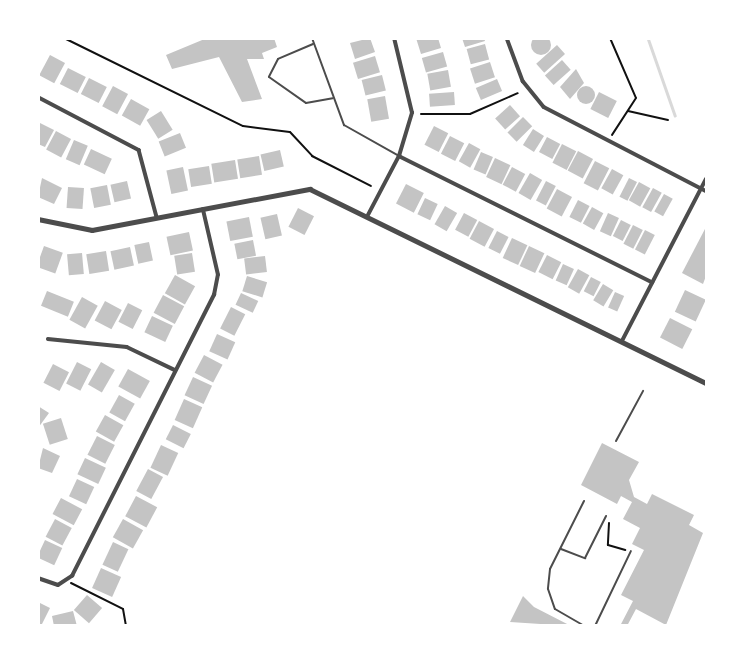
<!DOCTYPE html>
<html>
<head>
<meta charset="utf-8">
<style>
  body { margin:0 }
  #map { position:relative; width:745px; height:664px; overflow:hidden; background:#fff; font-family:Inter,sans-serif }
  div>[style] { position:absolute }
  .stream>* { height:2.5px; margin:-1.25px; padding:0 1.25px; transform-origin:1.25px; border-radius:1.25px; background:#d9d9d9 }
  .building>* { inset:0; background:#c4c4c4; transform-origin:0 0 }
  .round { border-radius:50% }
  .path>* { height:2px; margin:-1px; padding:0 1px; transform-origin:1px; border-radius:1px; background:#111 }
  .service>* { height:2px; margin:-1px; padding:0 1px; transform-origin:1px; border-radius:1px; background:#4c4c4c }
  .minor>* { height:3.5px; margin:-1.75px; padding:0 1.75px; transform-origin:1.75px; border-radius:1.75px; background:#4c4c4c }
  .tertiary>* { height:4.5px; margin:-2.25px; padding:0 2.25px; transform-origin:2.25px; border-radius:2.25px; background:#4c4c4c }
  span { translate:-50% -50%; white-space:nowrap; text-align:center; line-height:1.15; -webkit-text-stroke:5px #fff; paint-order:stroke }
  .frame { position:absolute; inset:0; border:40px solid #fff; pointer-events:none }
</style>
</head>
<body>
<div id="map">
  <div class="stream">
    <i style="left:648px;top:38px;width:82px;rotate:70.7deg"></i>
  </div>
  <div class="building">
    <i class="round" style="left:531px;top:35px;width:20px;height:20px"></i>
    <i style="clip-path:polygon(207px 38px,274px 38px,277px 47px,262px 53px,264px 59px,247px 59px,262px 99px,242px 102px,219px 57px,172px 69px,166px 55px)"></i>
    <i style="clip-path:polygon(370px 38px,375px 52px,355px 59px,350px 43px)"></i>
    <i style="clip-path:polygon(416px 38px,438px 38px,441px 48px,421px 54px)"></i>
    <i style="clip-path:polygon(462px 38px,484px 38px,485px 41px,465px 47px)"></i>
    <i style="left:485px;top:44px;width:16px;height:19px;rotate:75deg"></i>
    <i style="left:557px;top:45px;width:12px;height:28px;rotate:48deg"></i>
    <i style="left:443px;top:52px;width:15px;height:22px;rotate:74deg"></i>
    <i style="left:50px;top:55px;width:17px;height:23px;rotate:28deg"></i>
    <i style="left:375px;top:56px;width:17px;height:23px;rotate:73deg"></i>
    <i style="left:562px;top:60px;width:13px;height:23px;rotate:48deg"></i>
    <i style="left:490px;top:62px;width:16px;height:21px;rotate:72deg"></i>
    <i style="left:68px;top:68px;width:20px;height:18px;rotate:27deg"></i>
    <i style="clip-path:polygon(576px 69px,584px 83px,570px 99px,560px 87px)"></i>
    <i style="left:448px;top:70px;width:17px;height:21px;rotate:80deg"></i>
    <i style="left:382px;top:75px;width:16px;height:21px;rotate:76deg"></i>
    <i style="left:89px;top:78px;width:20px;height:18px;rotate:27deg"></i>
    <i style="left:497px;top:79px;width:13px;height:23px;rotate:67deg"></i>
    <i class="round" style="left:577px;top:86px;width:18px;height:18px"></i>
    <i style="left:113px;top:86px;width:17px;height:23px;rotate:28deg"></i>
    <i style="left:454px;top:92px;width:13px;height:25px;rotate:86deg"></i>
    <i style="left:599px;top:92px;width:20px;height:19px;rotate:27deg"></i>
    <i style="left:385px;top:96px;width:23px;height:18px;rotate:80deg"></i>
    <i style="left:131px;top:99px;width:21px;height:19px;rotate:29deg"></i>
    <i style="left:510px;top:105px;width:15px;height:20px;rotate:48deg"></i>
    <i style="left:161px;top:111px;width:22px;height:17px;rotate:58deg"></i>
    <i style="left:523px;top:117px;width:13px;height:22px;rotate:45deg"></i>
    <i style="clip-path:polygon(38px 122px,54px 130px,45px 147px,38px 144px)"></i>
    <i style="left:434px;top:126px;width:16px;height:21px;rotate:27deg"></i>
    <i style="left:533px;top:129px;width:13px;height:19px;rotate:32deg"></i>
    <i style="left:56px;top:131px;width:17px;height:21px;rotate:28deg"></i>
    <i style="left:180px;top:133px;width:16px;height:23px;rotate:68deg"></i>
    <i style="left:450px;top:136px;width:16px;height:20px;rotate:27deg"></i>
    <i style="left:547px;top:137px;width:15px;height:17px;rotate:28deg"></i>
    <i style="left:74px;top:140px;width:15px;height:21px;rotate:23deg"></i>
    <i style="left:469px;top:143px;width:13px;height:21px;rotate:29deg"></i>
    <i style="left:562px;top:144px;width:16px;height:21px;rotate:27deg"></i>
    <i style="left:91px;top:149px;width:23px;height:17px;rotate:25deg"></i>
    <i style="left:280px;top:150px;width:17px;height:20px;rotate:77deg"></i>
    <i style="left:578px;top:151px;width:17px;height:22px;rotate:28deg"></i>
    <i style="left:481px;top:152px;width:13px;height:19px;rotate:23deg"></i>
    <i style="left:259px;top:156px;width:19px;height:22px;rotate:81deg"></i>
    <i style="left:495px;top:158px;width:17px;height:21px;rotate:25deg"></i>
    <i style="left:235px;top:160px;width:19px;height:24px;rotate:81deg"></i>
    <i style="left:595px;top:161px;width:16px;height:25px;rotate:27deg"></i>
    <i style="left:209px;top:166px;width:18px;height:21px;rotate:81deg"></i>
    <i style="left:183px;top:167px;width:24px;height:17px;rotate:78deg"></i>
    <i style="left:512px;top:167px;width:15px;height:20px;rotate:28deg"></i>
    <i style="left:612px;top:169px;width:13px;height:22px;rotate:29deg"></i>
    <i style="left:530px;top:173px;width:14px;height:23px;rotate:30deg"></i>
    <i style="clip-path:polygon(42px 178px,62px 188px,54px 204px,38px 197px)"></i>
    <i style="left:629px;top:178px;width:9px;height:21px;rotate:27deg"></i>
    <i style="left:127px;top:181px;width:18px;height:17px;rotate:77deg"></i>
    <i style="left:546px;top:181px;width:11px;height:22px;rotate:27deg"></i>
    <i style="left:639px;top:182px;width:13px;height:21px;rotate:29deg"></i>
    <i style="left:406px;top:184px;width:20px;height:22px;rotate:27deg"></i>
    <i style="left:107px;top:185px;width:20px;height:17px;rotate:79deg"></i>
    <i style="left:68px;top:187px;width:16px;height:21px;rotate:4deg"></i>
    <i style="left:653px;top:188px;width:10px;height:22px;rotate:29deg"></i>
    <i style="left:557px;top:189px;width:17px;height:22px;rotate:28deg"></i>
    <i style="left:664px;top:194px;width:10px;height:20px;rotate:29deg"></i>
    <i style="left:425px;top:198px;width:14px;height:18px;rotate:25deg"></i>
    <i style="left:578px;top:200px;width:13px;height:19px;rotate:27deg"></i>
    <i style="left:445px;top:206px;width:14px;height:21px;rotate:30deg"></i>
    <i style="left:592px;top:207px;width:13px;height:19px;rotate:29deg"></i>
    <i style="left:298px;top:208px;width:18px;height:21px;rotate:27deg"></i>
    <i style="left:464px;top:213px;width:15px;height:19px;rotate:28deg"></i>
    <i style="left:608px;top:213px;width:12px;height:20px;rotate:24deg"></i>
    <i style="left:277px;top:214px;width:22px;height:17px;rotate:77deg"></i>
    <i style="left:249px;top:217px;width:20px;height:23px;rotate:79deg"></i>
    <i style="left:621px;top:220px;width:11px;height:18px;rotate:27deg"></i>
    <i style="left:479px;top:221px;width:17px;height:20px;rotate:28deg"></i>
    <i style="left:633px;top:225px;width:11px;height:21px;rotate:27deg"></i>
    <i style="clip-path:polygon(706px 227px,706px 276px,703px 284px,682px 273px)"></i>
    <i style="left:645px;top:230px;width:11px;height:22px;rotate:27deg"></i>
    <i style="left:497px;top:231px;width:13px;height:19px;rotate:27deg"></i>
    <i style="left:189px;top:232px;width:19px;height:23px;rotate:78deg"></i>
    <i style="left:512px;top:238px;width:17px;height:22px;rotate:25deg"></i>
    <i style="left:253px;top:240px;width:16px;height:19px;rotate:79deg"></i>
    <i style="left:149px;top:242px;width:19px;height:15px;rotate:78deg"></i>
    <i style="left:44px;top:246px;width:20px;height:22px;rotate:20deg"></i>
    <i style="left:529px;top:246px;width:17px;height:22px;rotate:25deg"></i>
    <i style="left:130px;top:247px;width:19px;height:20px;rotate:78deg"></i>
    <i style="left:106px;top:251px;width:20px;height:20px;rotate:81deg"></i>
    <i style="left:82px;top:253px;width:21px;height:15px;rotate:85deg"></i>
    <i style="left:192px;top:253px;width:19px;height:18px;rotate:81deg"></i>
    <i style="left:547px;top:255px;width:16px;height:19px;rotate:27deg"></i>
    <i style="left:265px;top:256px;width:16px;height:21px;rotate:83deg"></i>
    <i style="left:563px;top:264px;width:12px;height:18px;rotate:24deg"></i>
    <i style="left:578px;top:269px;width:13px;height:21px;rotate:29deg"></i>
    <i style="left:175px;top:275px;width:23px;height:21px;rotate:29deg"></i>
    <i style="left:247px;top:276px;width:21px;height:16px;rotate:17deg"></i>
    <i style="left:591px;top:277px;width:11px;height:16px;rotate:27deg"></i>
    <i style="left:603px;top:284px;width:12px;height:19px;rotate:31deg"></i>
    <i style="left:685px;top:290px;width:23px;height:24px;rotate:25deg"></i>
    <i style="left:47px;top:291px;width:29px;height:16px;rotate:22deg"></i>
    <i style="left:615px;top:292px;width:10px;height:17px;rotate:24deg"></i>
    <i style="left:241px;top:293px;width:19px;height:13px;rotate:25deg"></i>
    <i style="left:163px;top:295px;width:24px;height:20px;rotate:28deg"></i>
    <i style="left:82px;top:297px;width:18px;height:26px;rotate:29deg"></i>
    <i style="left:105px;top:301px;width:19px;height:22px;rotate:28deg"></i>
    <i style="left:128px;top:303px;width:16px;height:21px;rotate:27deg"></i>
    <i style="left:231px;top:307px;width:16px;height:24px;rotate:27deg"></i>
    <i style="left:152px;top:316px;width:23px;height:18px;rotate:25deg"></i>
    <i style="left:670px;top:318px;width:25px;height:22px;rotate:27deg"></i>
    <i style="left:217px;top:334px;width:20px;height:19px;rotate:24deg"></i>
    <i style="left:204px;top:355px;width:21px;height:20px;rotate:28deg"></i>
    <i style="left:77px;top:362px;width:16px;height:24px;rotate:27deg"></i>
    <i style="left:101px;top:362px;width:16px;height:26px;rotate:30deg"></i>
    <i style="left:53px;top:364px;width:18px;height:21px;rotate:27deg"></i>
    <i style="left:128px;top:369px;width:25px;height:20px;rotate:29deg"></i>
    <i style="left:193px;top:377px;width:21px;height:20px;rotate:25deg"></i>
    <i style="left:119px;top:395px;width:18px;height:20px;rotate:29deg"></i>
    <i style="left:184px;top:399px;width:20px;height:23px;rotate:24deg"></i>
    <i style="clip-path:polygon(38px 406px,49px 413px,38px 428px)"></i>
    <i style="left:105px;top:415px;width:21px;height:19px;rotate:29deg"></i>
    <i style="left:61px;top:418px;width:22px;height:19px;rotate:72deg"></i>
    <i style="left:173px;top:425px;width:20px;height:16px;rotate:27deg"></i>
    <i style="left:97px;top:436px;width:20px;height:21px;rotate:27deg"></i>
    <i style="clip-path:polygon(602px 443px,639px 462px,629px 480px,634px 497px,647px 504px,652px 494px,694px 515px,689px 525px,703px 533px,666px 625px,636px 609px,627px 626px,620px 626px,633px 601px,621px 595px,644px 550px,632px 544px,640px 528px,623px 519px,632px 502px,621px 496px,617px 504px,581px 485px)"></i>
    <i style="left:161px;top:445px;width:19px;height:25px;rotate:25deg"></i>
    <i style="clip-path:polygon(43px 448px,60px 456px,52px 473px,38px 468px)"></i>
    <i style="left:85px;top:458px;width:23px;height:18px;rotate:25deg"></i>
    <i style="left:148px;top:469px;width:17px;height:25px;rotate:28deg"></i>
    <i style="left:77px;top:479px;width:19px;height:19px;rotate:25deg"></i>
    <i style="left:136px;top:496px;width:24px;height:23px;rotate:28deg"></i>
    <i style="left:61px;top:498px;width:24px;height:18px;rotate:28deg"></i>
    <i style="left:55px;top:519px;width:19px;height:20px;rotate:28deg"></i>
    <i style="left:123px;top:519px;width:23px;height:21px;rotate:29deg"></i>
    <i style="left:45px;top:540px;width:19px;height:19px;rotate:25deg"></i>
    <i style="left:113px;top:542px;width:17px;height:25px;rotate:25deg"></i>
    <i style="left:101px;top:568px;width:22px;height:22px;rotate:24deg"></i>
    <i style="left:87px;top:595px;width:20px;height:20px;rotate:41deg"></i>
    <i style="clip-path:polygon(523px 596px,534px 607px,571px 626px,510px 622px)"></i>
    <i style="clip-path:polygon(38px 602px,50px 608px,41px 626px,38px 626px)"></i>
    <i style="clip-path:polygon(73px 611px,77px 626px,54px 626px,52px 616px)"></i>
  </div>
  <div class="path">
    <i style="left:64px;top:38px;width:199px;rotate:26.2deg"></i>
    <i style="left:243px;top:126px;width:47px;rotate:7.3deg"></i>
    <i style="left:290px;top:132px;width:33px;rotate:47deg"></i>
    <i style="left:312px;top:156px;width:66px;rotate:27deg"></i>
    <i style="left:610px;top:38px;width:65px;rotate:66.6deg"></i>
    <i style="left:636px;top:98px;width:44px;rotate:123deg"></i>
    <i style="left:628px;top:111px;width:41px;rotate:12.7deg"></i>
    <i style="left:421px;top:114px;width:49px"></i>
    <i style="left:470px;top:114px;width:52px;rotate:-23.6deg"></i>
    <i style="left:609px;top:523px;width:22px;rotate:93deg"></i>
    <i style="left:608px;top:545px;width:18px;rotate:16deg"></i>
    <i style="left:71px;top:583px;width:58px;rotate:26.6deg"></i>
    <i style="left:123px;top:609px;width:17px;rotate:80deg"></i>
  </div>
  <div class="service">
    <i style="left:312px;top:38px;width:93px;rotate:69.8deg"></i>
    <i style="left:344px;top:125px;width:63px;rotate:29.4deg"></i>
    <i style="left:313px;top:44px;width:38px;rotate:157deg"></i>
    <i style="left:278px;top:59px;width:20px;rotate:117deg"></i>
    <i style="left:269px;top:77px;width:45px;rotate:35.1deg"></i>
    <i style="left:306px;top:103px;width:27px;rotate:-10deg"></i>
    <i style="left:616px;top:441px;width:57px;rotate:-61.6deg"></i>
    <i style="left:584px;top:501px;width:76px;rotate:116.6deg"></i>
    <i style="left:550px;top:569px;width:20px;rotate:96deg"></i>
    <i style="left:548px;top:589px;width:21px;rotate:71deg"></i>
    <i style="left:555px;top:609px;width:34px;rotate:30deg"></i>
    <i style="left:561px;top:549px;width:26px;rotate:21deg"></i>
    <i style="left:585px;top:558px;width:47px;rotate:-63.4deg"></i>
    <i style="left:595px;top:626px;width:83px;rotate:-64.4deg"></i>
  </div>
  <div class="minor">
    <i style="left:507px;top:38px;width:46px;rotate:69.6deg"></i>
    <i style="left:523px;top:81px;width:33px;rotate:51deg"></i>
    <i style="left:544px;top:107px;width:182px;rotate:27.4deg"></i>
    <i style="left:38px;top:97px;width:114px;rotate:27.7deg"></i>
    <i style="left:139px;top:150px;width:69px;rotate:75deg"></i>
    <i style="left:399px;top:156px;width:283px;rotate:26.5deg"></i>
    <i style="left:368px;top:215px;width:67px;rotate:-62.3deg"></i>
    <i style="left:399px;top:156px;width:45px;rotate:-73.2deg"></i>
    <i style="left:412px;top:113px;width:77px;rotate:-103.5deg"></i>
    <i style="left:48px;top:339px;width:79px;rotate:5.8deg"></i>
    <i style="left:127px;top:347px;width:53px;rotate:25.6deg"></i>
    <i style="left:622px;top:341px;width:182px;rotate:-62.6deg"></i>
    <i style="left:38px;top:578px;width:21px;rotate:19deg"></i>
    <i style="left:58px;top:585px;width:17px;rotate:-33deg"></i>
    <i style="left:72px;top:576px;width:315px;rotate:-63.2deg"></i>
    <i style="left:214px;top:295px;width:20px;rotate:-79deg"></i>
    <i style="left:218px;top:275px;width:67px;rotate:-103deg"></i>
  </div>
  <div class="tertiary">
    <i style="left:38px;top:219px;width:55px;rotate:11.5deg"></i>
    <i style="left:92px;top:230px;width:222px;rotate:-10.7deg"></i>
    <i style="left:310px;top:189px;width:441px;rotate:26.1deg"></i>
  </div>
  <div class="frame"></div>
</div>
</body>
</html>
